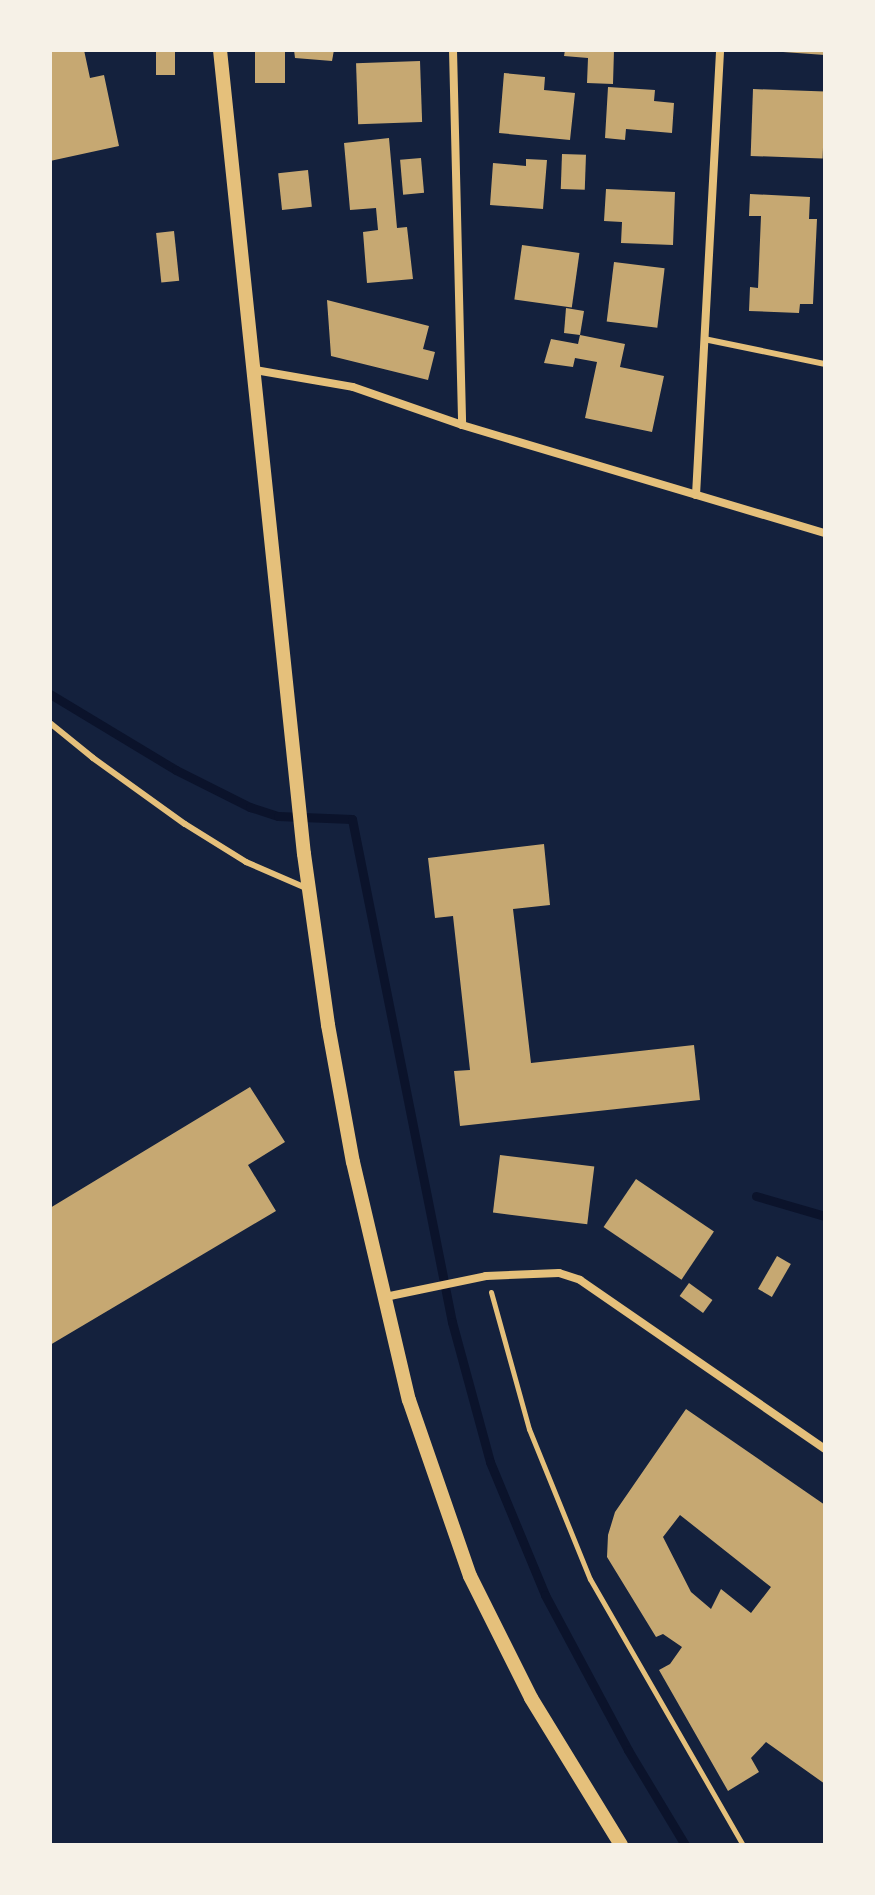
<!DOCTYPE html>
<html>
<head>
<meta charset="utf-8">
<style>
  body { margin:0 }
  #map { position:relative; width:875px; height:1895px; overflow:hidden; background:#14213d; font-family:"Alegreya Sans",sans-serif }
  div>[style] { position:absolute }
  .stream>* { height:9px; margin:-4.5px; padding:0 4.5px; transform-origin:4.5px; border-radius:4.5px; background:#0b132b }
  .building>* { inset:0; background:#c6a872; transform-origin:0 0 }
  .path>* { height:5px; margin:-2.5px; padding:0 2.5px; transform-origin:2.5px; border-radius:2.5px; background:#e5c07b }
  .service>* { height:6px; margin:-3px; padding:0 3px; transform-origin:3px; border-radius:3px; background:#e5c07b }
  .minor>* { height:8px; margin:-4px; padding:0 4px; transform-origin:4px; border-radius:4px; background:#e5c07b }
  .tertiary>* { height:14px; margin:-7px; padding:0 7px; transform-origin:7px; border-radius:7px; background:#e5c07b }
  span { translate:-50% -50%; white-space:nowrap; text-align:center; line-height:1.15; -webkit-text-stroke:8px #f6f1e7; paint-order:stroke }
  .frame { position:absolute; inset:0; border:52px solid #f6f1e7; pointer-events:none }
</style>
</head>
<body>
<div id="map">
  <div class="stream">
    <i style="left:50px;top:694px;width:147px;rotate:31.1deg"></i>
    <i style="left:176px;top:770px;width:83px;rotate:26.6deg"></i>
    <i style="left:250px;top:807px;width:29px;rotate:18deg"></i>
    <i style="left:278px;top:816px;width:74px;rotate:2.3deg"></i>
    <i style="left:352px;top:819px;width:513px;rotate:78.76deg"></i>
    <i style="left:452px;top:1322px;width:145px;rotate:74.8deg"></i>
    <i style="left:490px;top:1462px;width:144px;rotate:67.5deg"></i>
    <i style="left:545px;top:1595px;width:176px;rotate:61.8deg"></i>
    <i style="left:628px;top:1750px;width:111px;rotate:59deg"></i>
    <i style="left:756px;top:1196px;width:72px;rotate:16.2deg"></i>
  </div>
  <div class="building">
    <i style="clip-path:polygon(50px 50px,84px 50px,90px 78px,104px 75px,119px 146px,50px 161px)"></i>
    <i style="left:156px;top:50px;width:19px;height:25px"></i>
    <i style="left:255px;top:50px;width:30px;height:33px"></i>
    <i style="clip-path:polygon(294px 50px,334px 50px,332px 61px,295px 58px)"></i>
    <i style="clip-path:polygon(565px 50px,614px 50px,613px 84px,587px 83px,588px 58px,564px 56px)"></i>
    <i style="clip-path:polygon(783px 50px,825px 50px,825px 55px,783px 52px)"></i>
    <i style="left:420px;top:61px;width:61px;height:64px;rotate:88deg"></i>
    <i style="clip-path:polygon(504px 73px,545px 77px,544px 90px,575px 93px,570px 140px,499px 133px)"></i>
    <i style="clip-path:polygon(608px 87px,655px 90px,654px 101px,674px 103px,672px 133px,626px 129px,625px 140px,605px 138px)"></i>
    <i style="left:753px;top:89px;width:72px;height:67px;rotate:2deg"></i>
    <i style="clip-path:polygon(389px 138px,397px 228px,407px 227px,413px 279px,367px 283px,363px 232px,378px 230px,376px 208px,350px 210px,344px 143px)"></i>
    <i style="left:562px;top:154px;width:24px;height:35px;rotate:2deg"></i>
    <i style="left:421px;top:158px;width:35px;height:21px;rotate:85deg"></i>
    <i style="clip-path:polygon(526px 159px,547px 160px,543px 209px,490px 205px,493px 163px,526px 166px)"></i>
    <i style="left:308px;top:170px;width:37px;height:30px;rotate:84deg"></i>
    <i style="clip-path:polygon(606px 189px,675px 192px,673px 245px,621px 243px,622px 222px,604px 221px)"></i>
    <i style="clip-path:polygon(750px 194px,810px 197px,809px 219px,817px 219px,813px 304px,800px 304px,799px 313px,749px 311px,750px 287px,758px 288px,761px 216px,749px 216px)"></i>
    <i style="left:174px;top:231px;width:50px;height:18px;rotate:84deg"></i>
    <i style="left:522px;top:245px;width:58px;height:55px;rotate:8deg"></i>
    <i style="left:614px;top:262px;width:51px;height:60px;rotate:7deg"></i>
    <i style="clip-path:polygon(327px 300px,429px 326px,423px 349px,435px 352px,428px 380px,331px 356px)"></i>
    <i style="clip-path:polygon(566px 308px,584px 311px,580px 335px,564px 333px)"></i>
    <i style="clip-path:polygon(580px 335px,625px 344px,620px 367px,664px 376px,652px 432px,585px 418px,597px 362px,575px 358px,573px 367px,544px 363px,551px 339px,578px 344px)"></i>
    <i style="clip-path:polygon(544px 844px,550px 905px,513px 909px,531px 1063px,694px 1045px,700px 1100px,460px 1126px,454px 1071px,470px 1070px,453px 916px,435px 918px,428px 858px)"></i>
    <i style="clip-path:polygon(250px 1087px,285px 1142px,248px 1165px,276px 1211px,50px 1345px,50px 1208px)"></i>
    <i style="left:500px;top:1155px;width:95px;height:58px;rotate:7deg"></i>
    <i style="left:636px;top:1179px;width:94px;height:58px;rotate:34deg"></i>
    <i style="left:777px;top:1256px;width:16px;height:38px;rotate:30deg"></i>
    <i style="left:689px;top:1283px;width:29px;height:16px;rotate:36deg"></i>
    <i style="clip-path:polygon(evenodd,686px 1409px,825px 1505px,825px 1784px,766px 1742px,751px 1758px,759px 1772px,728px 1791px,659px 1670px,670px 1664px,682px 1647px,663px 1634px,656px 1637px,607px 1557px,608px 1535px,615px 1512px,686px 1409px,680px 1515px,771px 1587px,751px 1613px,721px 1589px,711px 1609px,691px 1592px,663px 1537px,680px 1515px)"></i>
  </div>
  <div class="path">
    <i style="left:491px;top:1292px;width:142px;rotate:74.5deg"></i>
    <i style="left:529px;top:1429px;width:162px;rotate:67.9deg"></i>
    <i style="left:590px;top:1579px;width:307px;rotate:60.1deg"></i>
  </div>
  <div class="service">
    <i style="left:704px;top:339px;width:124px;rotate:11.7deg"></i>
    <i style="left:50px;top:723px;width:55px;rotate:39.1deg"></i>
    <i style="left:93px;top:758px;width:113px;rotate:35.7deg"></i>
    <i style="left:185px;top:824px;width:72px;rotate:31.9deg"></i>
    <i style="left:246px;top:862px;width:68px;rotate:23.5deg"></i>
  </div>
  <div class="minor">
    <i style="left:453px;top:50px;width:375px;rotate:88.6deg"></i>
    <i style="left:255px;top:370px;width:99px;rotate:9.8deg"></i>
    <i style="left:353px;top:387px;width:115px;rotate:19.2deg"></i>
    <i style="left:462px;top:425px;width:379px;rotate:16.6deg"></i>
    <i style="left:696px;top:495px;width:446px;rotate:-86.9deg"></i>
    <i style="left:385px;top:1297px;width:103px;rotate:-11.7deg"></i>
    <i style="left:486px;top:1276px;width:73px;rotate:-2.4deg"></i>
    <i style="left:559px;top:1273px;width:22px;rotate:18deg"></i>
    <i style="left:580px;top:1280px;width:298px;rotate:34.6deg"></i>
  </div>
  <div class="tertiary">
    <i style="left:220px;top:50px;width:808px;rotate:84.04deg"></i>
    <i style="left:304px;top:854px;width:173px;rotate:82deg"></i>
    <i style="left:328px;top:1025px;width:139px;rotate:79.7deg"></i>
    <i style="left:353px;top:1162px;width:244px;rotate:76.8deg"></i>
    <i style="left:409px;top:1400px;width:186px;rotate:70.9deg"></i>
    <i style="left:470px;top:1576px;width:136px;rotate:63.4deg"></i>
    <i style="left:531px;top:1698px;width:172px;rotate:58.5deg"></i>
  </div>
  <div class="frame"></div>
</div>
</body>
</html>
